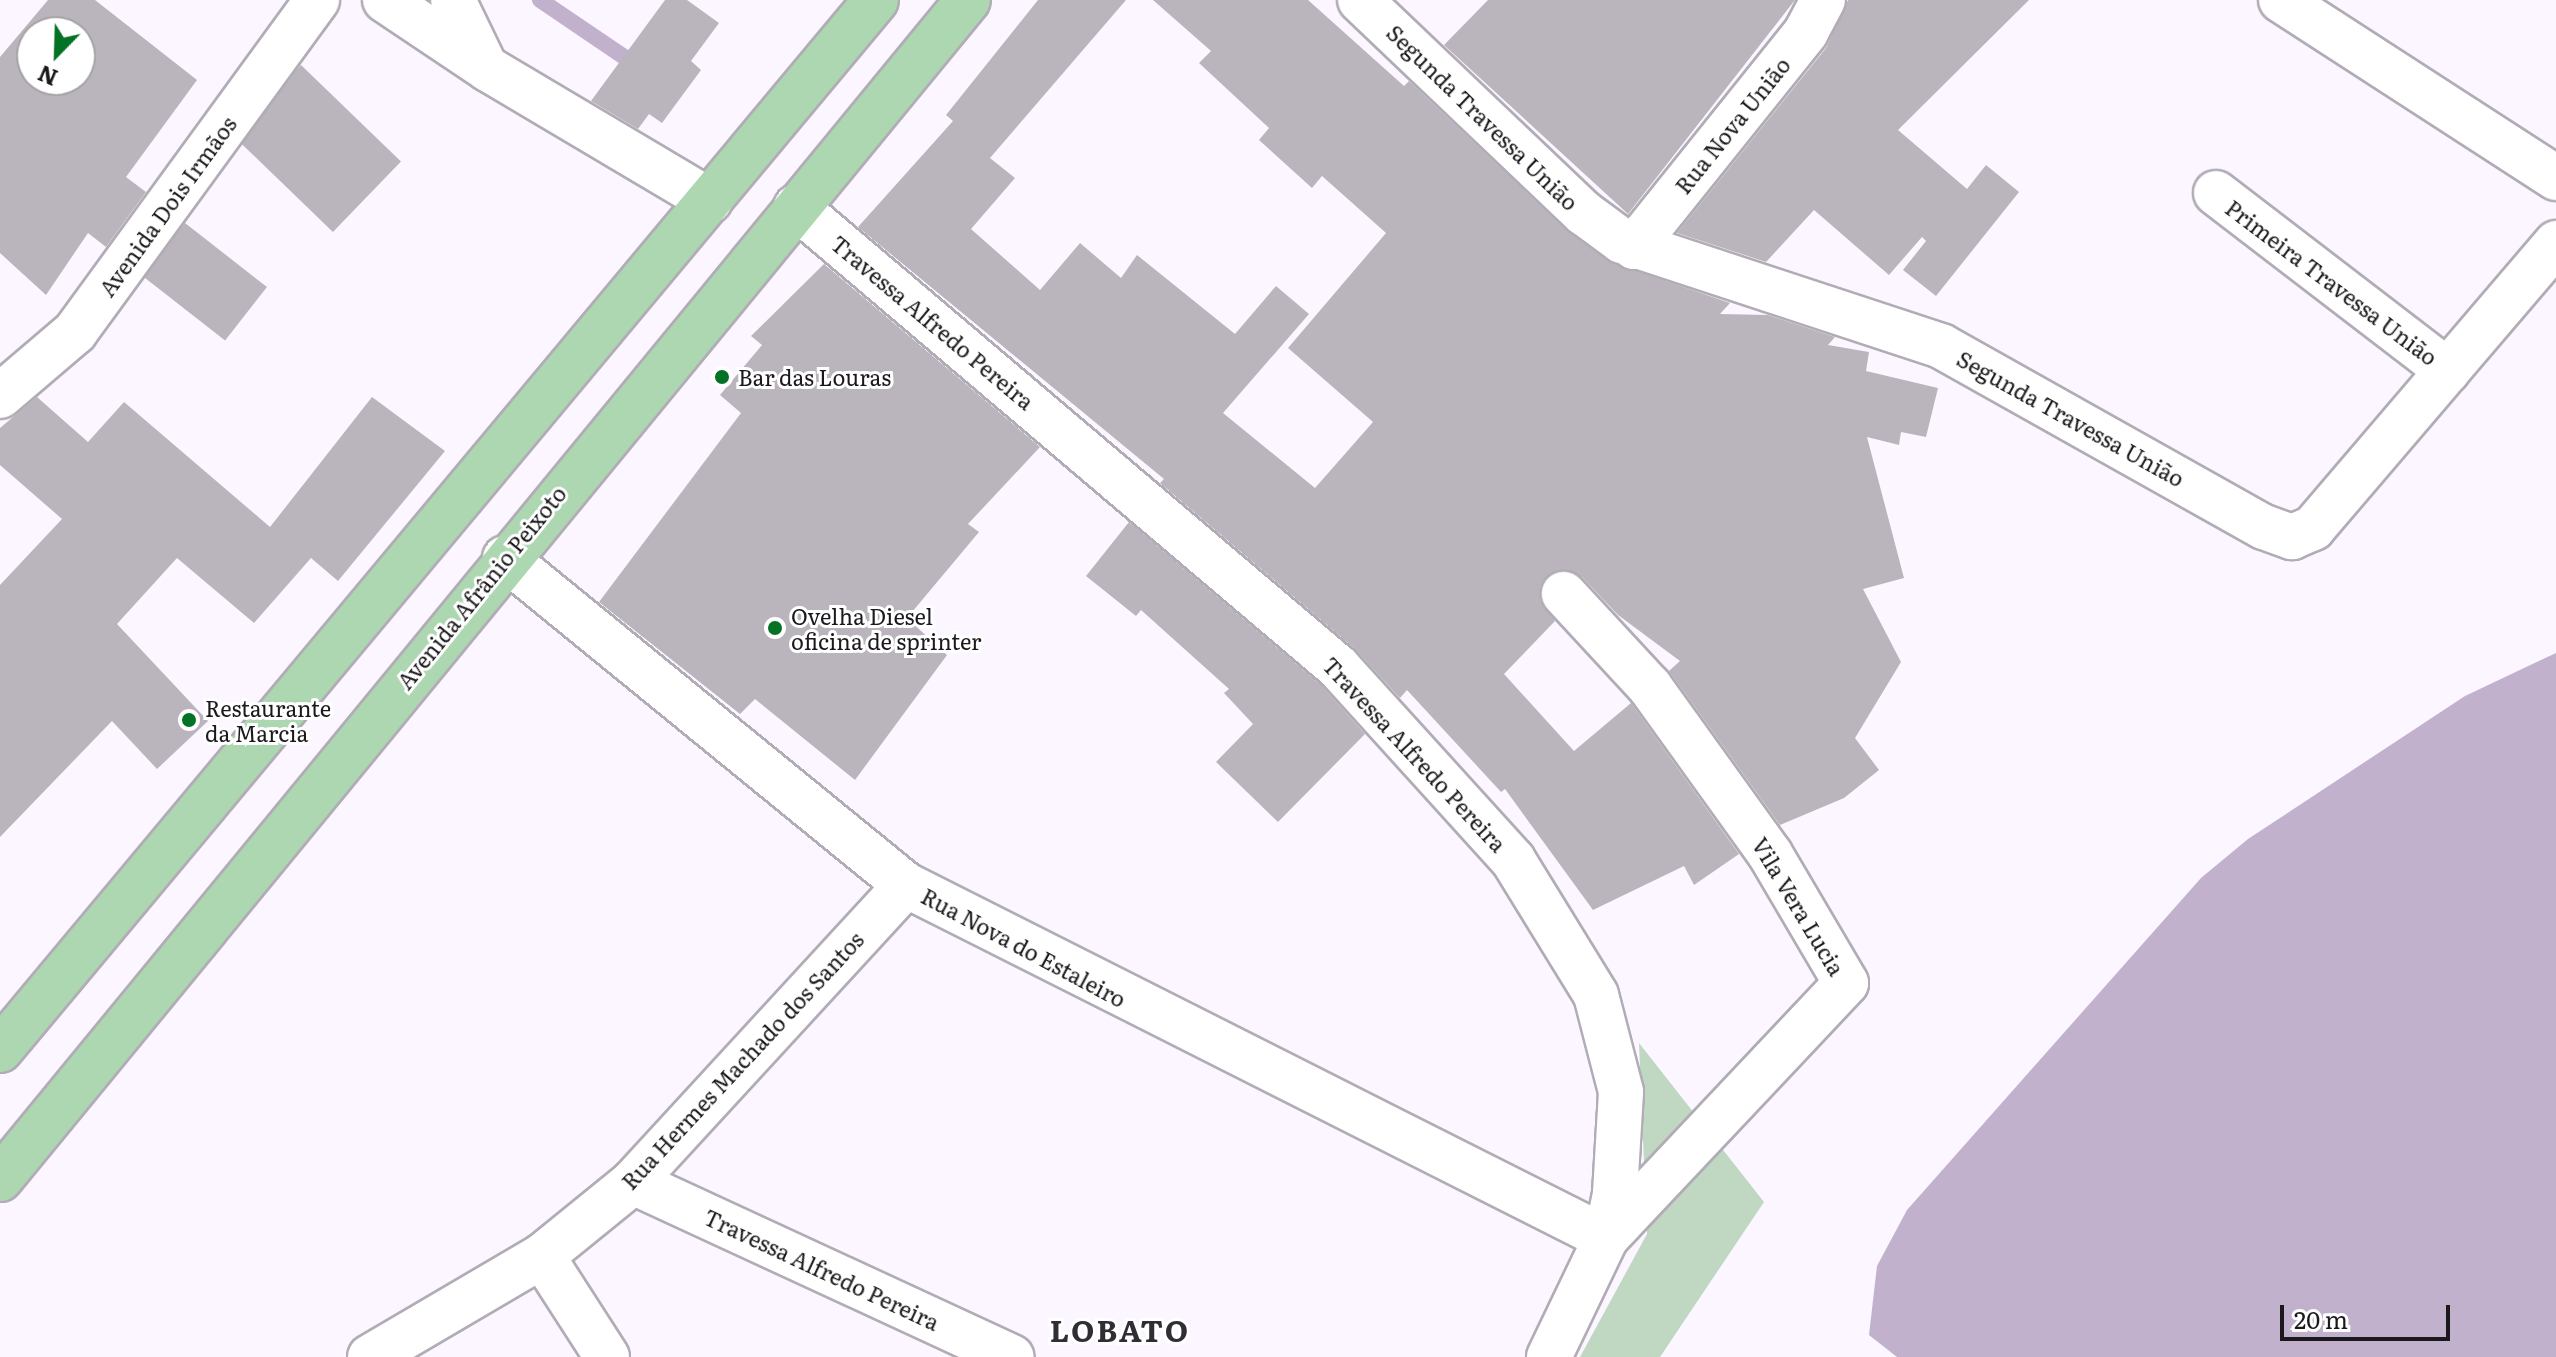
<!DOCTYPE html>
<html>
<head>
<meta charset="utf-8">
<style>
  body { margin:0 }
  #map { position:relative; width:2556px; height:1357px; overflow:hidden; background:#fbf6ff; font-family:Literata,serif }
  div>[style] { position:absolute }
  .green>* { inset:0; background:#c0d7c1 }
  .water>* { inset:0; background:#c1b1cc }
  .stream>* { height:16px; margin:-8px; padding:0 8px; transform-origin:8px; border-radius:8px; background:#c1b1cc }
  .building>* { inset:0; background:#bab5bd; transform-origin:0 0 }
  .roads { filter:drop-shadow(2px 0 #b1acb5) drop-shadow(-2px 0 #b1acb5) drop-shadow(0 2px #b1acb5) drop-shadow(0 -2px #b1acb5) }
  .minor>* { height:44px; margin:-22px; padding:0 22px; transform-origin:22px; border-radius:22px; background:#fff }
  .major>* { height:44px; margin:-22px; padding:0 22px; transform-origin:22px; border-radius:22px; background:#add7b1 }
  .dots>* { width:22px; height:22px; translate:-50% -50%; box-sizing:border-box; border:4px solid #fff; border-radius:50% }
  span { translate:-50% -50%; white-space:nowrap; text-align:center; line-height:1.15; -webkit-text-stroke:6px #fff; paint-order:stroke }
  .street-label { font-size:22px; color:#1b191c }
  .poi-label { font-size:22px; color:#1b191c }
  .left { translate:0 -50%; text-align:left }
  .district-label { font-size:30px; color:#312d34; font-weight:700; letter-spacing:2px }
  .north { position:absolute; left:16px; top:16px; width:80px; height:80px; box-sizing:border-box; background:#fff; border:2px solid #a4a3a4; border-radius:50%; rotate:203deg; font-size:22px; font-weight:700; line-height:32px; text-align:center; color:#1b191c }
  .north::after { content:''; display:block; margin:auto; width:28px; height:36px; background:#037224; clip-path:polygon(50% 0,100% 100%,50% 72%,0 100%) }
  .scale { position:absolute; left:2280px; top:1305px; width:170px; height:36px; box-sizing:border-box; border:4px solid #1b191c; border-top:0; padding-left:10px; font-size:24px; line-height:28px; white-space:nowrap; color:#1b191c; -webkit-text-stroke:6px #fff; paint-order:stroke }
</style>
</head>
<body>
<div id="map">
  <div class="green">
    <i style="clip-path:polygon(1639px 1043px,1764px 1202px,1660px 1357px,1580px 1357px,1647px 1234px)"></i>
  </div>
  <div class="water">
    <i style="clip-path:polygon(2556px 653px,2556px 1357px,1897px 1357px,1869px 1335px,1877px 1266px,1907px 1210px,2201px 878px,2248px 839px,2465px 696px)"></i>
  </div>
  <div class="stream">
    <i style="left:540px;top:0;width:109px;rotate:34.1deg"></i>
  </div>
  <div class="building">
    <i style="clip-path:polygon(evenodd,48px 0,95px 0,197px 80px,126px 177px,146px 192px,106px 247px,88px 233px,46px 295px,0 253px,0 57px,48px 0,32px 32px,80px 32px,80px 80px,32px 80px,32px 32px)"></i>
    <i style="clip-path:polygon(665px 0,687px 0,719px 23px,691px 61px,701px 70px,662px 123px,649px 114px,638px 129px,591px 101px)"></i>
    <i style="clip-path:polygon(1038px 0,1126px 0,990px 158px,1015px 178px,971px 229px,1040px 290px,1080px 243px,1121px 278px,1137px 255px,1235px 334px,1276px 286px,1309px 314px,1223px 413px,1315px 488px,1373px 422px,1288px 348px,1386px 233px,1322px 176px,1312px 188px,1259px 140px,1269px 128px,1199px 63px,1211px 51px,1153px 0,1308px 0,1404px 86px,1409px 81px,1567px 231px,1608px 261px,1730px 303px,1720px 314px,1768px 315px,1835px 337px,1828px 345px,1869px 352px,1866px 371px,1938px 388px,1926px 437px,1901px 432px,1899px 445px,1867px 437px,1904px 578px,1863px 589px,1901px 662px,1855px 738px,1879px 770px,1844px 798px,1780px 825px,1669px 671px,1680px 661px,1618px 615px,1582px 577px,1558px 570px,1540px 587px,1540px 600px,1555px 621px,1504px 674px,1574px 751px,1631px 703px,1739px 854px,1694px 885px,1684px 866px,1593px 910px,1505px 789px,1501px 792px,1407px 690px,1400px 698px,1354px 648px,1160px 483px,1164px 479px,858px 227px,953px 121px,946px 115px)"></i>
    <i style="clip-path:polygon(1488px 0,1795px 0,1628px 214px,1444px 45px)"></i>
    <i style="clip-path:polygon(1848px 0,2029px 0,1898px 130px,1967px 189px,1986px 165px,2019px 192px,1936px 296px,1903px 270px,1926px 241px,1922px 237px,1889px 275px,1814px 210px,1766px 262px,1677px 233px,1826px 48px)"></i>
    <i style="left:301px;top:65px;width:139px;height:98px;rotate:44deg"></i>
    <i style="left:185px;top:223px;width:104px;height:68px;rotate:38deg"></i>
    <i style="clip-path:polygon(824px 264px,1040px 447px,968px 524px,979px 532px,907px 618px,947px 655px,855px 780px,755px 699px,740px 714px,599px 602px,741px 413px,720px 395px,762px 345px,751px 336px)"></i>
    <i style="clip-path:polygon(37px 397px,88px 442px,124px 402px,270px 527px,372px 397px,445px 451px,338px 581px,311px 558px,254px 623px,177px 558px,117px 624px,208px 721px,157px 769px,112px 721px,0 837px,0 585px,62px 519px,0 465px,0 428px)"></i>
    <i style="clip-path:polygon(1129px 522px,1321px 685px,1365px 734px,1278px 822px,1216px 762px,1253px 724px,1224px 693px,1229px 689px,1141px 610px,1136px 616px,1086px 576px)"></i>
  </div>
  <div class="roads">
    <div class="minor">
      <i style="left:385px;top:0;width:124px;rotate:33.8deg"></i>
      <i style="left:488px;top:69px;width:258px;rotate:30.7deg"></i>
      <i style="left:453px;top:0;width:71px;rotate:64.2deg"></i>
      <i style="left:1360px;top:0;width:309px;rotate:43.6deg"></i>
      <i style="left:1584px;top:213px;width:47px;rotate:36.4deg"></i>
      <i style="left:1622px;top:241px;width:336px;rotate:18.2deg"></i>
      <i style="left:1941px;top:346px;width:370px;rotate:29.3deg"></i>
      <i style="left:2264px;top:527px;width:30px;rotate:20deg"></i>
      <i style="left:2292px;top:537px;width:23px;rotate:-23deg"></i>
      <i style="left:2313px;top:528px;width:375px;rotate:-49.5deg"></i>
      <i style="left:2281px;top:0;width:328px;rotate:32.9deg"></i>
      <i style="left:2216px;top:193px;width:292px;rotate:37.5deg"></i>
      <i style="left:796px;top:207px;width:711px;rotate:40.32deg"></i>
      <i style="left:1338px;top:667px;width:261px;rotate:47.8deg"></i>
      <i style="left:1513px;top:860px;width:158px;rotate:58.4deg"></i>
      <i style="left:1596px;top:995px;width:100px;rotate:75.5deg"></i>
      <i style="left:1621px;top:1092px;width:102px;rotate:93.4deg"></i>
      <i style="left:1615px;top:1194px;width:45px;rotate:101.6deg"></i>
      <i style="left:1606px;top:1238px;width:132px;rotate:115.6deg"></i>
      <i style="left:1634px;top:247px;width:275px;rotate:-51.3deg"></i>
      <i style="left:1806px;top:32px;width:36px;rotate:-62deg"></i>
      <i style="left:0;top:396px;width:99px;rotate:-40.5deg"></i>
      <i style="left:75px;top:332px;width:411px;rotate:-53.9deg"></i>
      <i style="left:505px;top:558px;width:517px;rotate:39.2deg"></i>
      <i style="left:906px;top:885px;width:784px;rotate:26.76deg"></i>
      <i style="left:1606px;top:1238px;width:350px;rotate:-46.7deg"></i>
      <i style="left:1846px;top:983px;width:150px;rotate:-120.5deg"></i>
      <i style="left:1770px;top:854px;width:206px;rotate:-125.7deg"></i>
      <i style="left:1650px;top:687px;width:127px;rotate:-132.8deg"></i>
      <i style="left:633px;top:1182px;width:417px;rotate:24.8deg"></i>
      <i style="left:542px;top:1256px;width:120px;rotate:57.2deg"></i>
      <i style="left:370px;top:1357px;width:199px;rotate:-30.4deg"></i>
      <i style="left:542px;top:1256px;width:117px;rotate:-39.1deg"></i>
      <i style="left:633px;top:1182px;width:403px;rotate:-47.4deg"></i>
    </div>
    <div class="major">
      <i style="left:0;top:1050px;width:1367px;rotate:-50.16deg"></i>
      <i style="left:0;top:1179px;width:1525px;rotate:-50.61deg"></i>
    </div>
  </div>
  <div class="dots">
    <i style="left:722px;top:377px;background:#037224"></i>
    <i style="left:775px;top:628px;background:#037224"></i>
    <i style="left:189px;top:720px;background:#037224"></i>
  </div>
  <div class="street-label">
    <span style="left:1483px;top:117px;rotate:44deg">Segunda Travessa União</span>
    <span style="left:1732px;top:125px;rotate:-51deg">Rua Nova União</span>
    <span style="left:167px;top:206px;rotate:-54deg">Avenida Dois Irmãos</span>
    <span style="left:2332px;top:282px;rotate:37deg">Primeira Travessa União</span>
    <span style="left:933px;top:322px;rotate:40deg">Travessa Alfredo Pereira</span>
    <span style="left:2071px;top:418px;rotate:29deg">Segunda Travessa União</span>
    <span style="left:481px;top:587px;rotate:-51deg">Avenida Afrânio Peixoto</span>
    <span style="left:1415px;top:754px;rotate:47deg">Travessa Alfredo Pereira</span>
    <span style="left:1799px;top:906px;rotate:59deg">Vila Vera Lucia</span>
    <span style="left:1024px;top:947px;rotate:28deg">Rua Nova do Estaleiro</span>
    <span style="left:742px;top:1060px;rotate:-47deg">Rua Hermes Machado dos Santos</span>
    <span style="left:822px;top:1269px;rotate:25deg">Travessa Alfredo Pereira</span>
  </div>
  <div class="poi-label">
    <span class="left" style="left:738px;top:377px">Bar das Louras</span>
    <span class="left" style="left:791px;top:628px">Ovelha Diesel<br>oficina de sprinter</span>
    <span class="left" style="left:205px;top:720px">Restaurante<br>da Marcia</span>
  </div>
  <div class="district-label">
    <span style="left:1120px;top:1329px">LOBATO</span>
  </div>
  <div class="north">N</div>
  <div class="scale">20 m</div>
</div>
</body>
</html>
